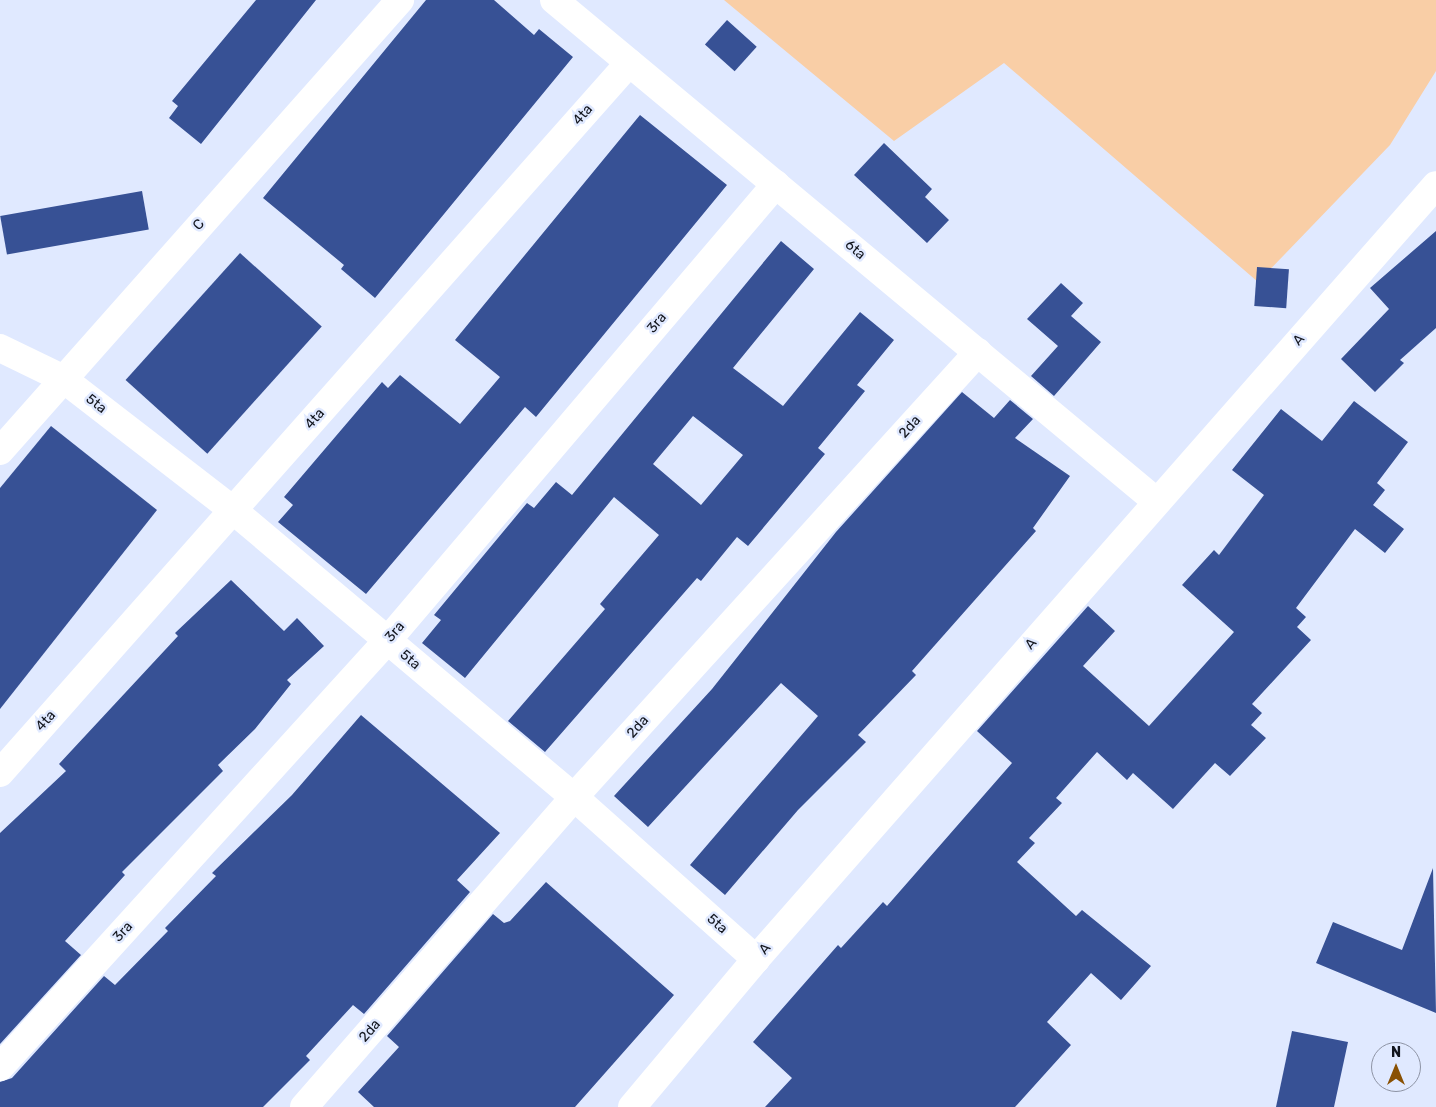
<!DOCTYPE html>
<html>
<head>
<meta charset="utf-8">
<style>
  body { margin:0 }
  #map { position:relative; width:1436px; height:1107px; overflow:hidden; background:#e0e9ff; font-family:Rubik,sans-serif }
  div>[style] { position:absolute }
  .green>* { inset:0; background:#f9cea6 }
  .building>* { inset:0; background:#375195; transform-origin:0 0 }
  .street>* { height:28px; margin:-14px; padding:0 14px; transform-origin:14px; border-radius:14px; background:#fff }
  span { translate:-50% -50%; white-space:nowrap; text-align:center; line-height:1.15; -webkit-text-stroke:5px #e0e9ff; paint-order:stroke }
  .street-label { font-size:14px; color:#12151d }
  .north { position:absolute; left:1371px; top:1042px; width:50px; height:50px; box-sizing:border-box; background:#e0e9ff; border:1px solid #8e94a5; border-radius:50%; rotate:0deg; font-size:14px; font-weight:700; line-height:20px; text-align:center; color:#12151d }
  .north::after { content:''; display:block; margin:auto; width:18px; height:22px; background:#895104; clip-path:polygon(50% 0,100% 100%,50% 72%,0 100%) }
</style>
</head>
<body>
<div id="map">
  <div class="green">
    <i style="clip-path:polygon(724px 0,1436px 0,1436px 71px,1390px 145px,1258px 282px,1004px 63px,894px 141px)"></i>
  </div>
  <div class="building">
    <i style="clip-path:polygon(256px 0,316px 0,201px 144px,169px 118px,178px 106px,172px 101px)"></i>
    <i style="clip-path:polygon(426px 0,494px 0,534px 35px,539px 29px,573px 57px,375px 298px,341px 269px,344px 265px,263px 198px)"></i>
    <i style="left:727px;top:20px;width:40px;height:33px;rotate:42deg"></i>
    <i style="clip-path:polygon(640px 115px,727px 185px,536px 417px,525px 407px,366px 594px,278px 522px,293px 505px,284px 497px,382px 382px,388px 388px,400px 375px,460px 424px,500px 377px,455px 340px)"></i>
    <i style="clip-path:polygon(884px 143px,932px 189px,925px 197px,949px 220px,927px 243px,854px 175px)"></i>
    <i style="left:142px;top:191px;width:39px;height:144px;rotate:80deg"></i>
    <i style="clip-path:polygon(1436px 231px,1436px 328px,1400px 360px,1404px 363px,1375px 392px,1341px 359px,1389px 309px,1370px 288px)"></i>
    <i style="clip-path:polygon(evenodd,781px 241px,814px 269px,733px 368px,783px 406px,860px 312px,894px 340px,857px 385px,865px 391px,818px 448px,825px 454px,748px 546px,737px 537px,701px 581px,697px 578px,545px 752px,508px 721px,605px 609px,600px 604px,659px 535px,614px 497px,465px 678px,422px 643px,441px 620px,434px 615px,527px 503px,534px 508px,556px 482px,572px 495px,781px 241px,693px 416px,743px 455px,701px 505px,653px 464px,693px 416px)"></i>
    <i style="left:240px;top:253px;width:110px;height:171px;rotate:42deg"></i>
    <i style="left:1257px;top:267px;width:32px;height:39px;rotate:4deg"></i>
    <i style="clip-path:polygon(1061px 283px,1083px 303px,1071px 316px,1101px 342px,1054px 396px,1031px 376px,1058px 346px,1027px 319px)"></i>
    <i style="clip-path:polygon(962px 392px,994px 418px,1010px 400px,1033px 419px,1015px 438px,1070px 476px,1033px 528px,1036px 531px,912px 671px,916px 675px,858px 735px,866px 742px,798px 810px,725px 895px,690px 865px,818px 716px,781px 683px,648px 827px,614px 796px,712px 689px,836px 532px)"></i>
    <i style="clip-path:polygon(1354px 401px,1408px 442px,1377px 483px,1385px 490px,1373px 505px,1404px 529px,1385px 553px,1355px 529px,1296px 608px,1306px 617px,1297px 627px,1311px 640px,1252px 704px,1262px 713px,1251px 725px,1266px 738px,1230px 776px,1215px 763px,1173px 809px,1133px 773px,1127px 780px,1097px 752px,1056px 798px,1062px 803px,1029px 838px,1035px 843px,1017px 862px,1076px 916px,1082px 910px,1151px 966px,1121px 1000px,1091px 973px,1047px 1022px,1071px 1045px,1015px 1107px,765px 1107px,792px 1078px,753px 1042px,838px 945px,841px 948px,883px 902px,887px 906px,1012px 763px,977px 731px,1088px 606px,1115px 631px,1083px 666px,1149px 726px,1234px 632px,1182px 585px,1214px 550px,1219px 555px,1264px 495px,1232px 470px,1281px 409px,1322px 441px)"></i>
    <i style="clip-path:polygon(51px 426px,157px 510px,0 709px,0 488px)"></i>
    <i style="clip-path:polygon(231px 580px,284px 631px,297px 618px,324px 646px,287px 680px,291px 684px,255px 729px,218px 765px,223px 771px,122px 872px,125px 875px,65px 941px,81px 955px,0 1044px,0 833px,66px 771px,59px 764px,178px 636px,175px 633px)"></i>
    <i style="clip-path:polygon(361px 715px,500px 833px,457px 880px,470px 892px,364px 1014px,353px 1005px,306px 1056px,310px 1060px,263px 1107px,0 1107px,0 1082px,12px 1078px,104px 976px,115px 985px,168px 931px,165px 928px,216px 876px,212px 873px,292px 795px)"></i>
    <i style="clip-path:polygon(1433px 868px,1436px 1013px,1316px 963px,1333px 922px,1402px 950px)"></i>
    <i style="clip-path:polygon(546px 882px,674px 995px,575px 1107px,374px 1107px,358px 1092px,399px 1047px,387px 1036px,493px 914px,504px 923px,510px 921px)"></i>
    <i style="clip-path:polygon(1292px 1031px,1348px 1042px,1334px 1107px,1276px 1107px)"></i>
  </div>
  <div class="street">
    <i style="left:554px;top:0;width:783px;rotate:39.77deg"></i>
    <i style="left:0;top:348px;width:69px;rotate:25.8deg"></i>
    <i style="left:62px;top:378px;width:217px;rotate:37.7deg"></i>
    <i style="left:234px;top:511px;width:444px;rotate:40.1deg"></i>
    <i style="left:574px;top:797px;width:244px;rotate:41.7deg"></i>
    <i style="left:0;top:451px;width:603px;rotate:-48.43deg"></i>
    <i style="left:0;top:773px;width:949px;rotate:-48.46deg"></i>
    <i style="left:0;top:1067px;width:576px;rotate:-47.75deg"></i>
    <i style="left:387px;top:641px;width:600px;rotate:-49.6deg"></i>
    <i style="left:304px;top:1107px;width:411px;rotate:-48.9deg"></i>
    <i style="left:574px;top:797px;width:601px;rotate:-47.76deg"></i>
    <i style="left:632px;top:1107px;width:193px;rotate:-50deg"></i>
    <i style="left:756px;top:959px;width:1030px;rotate:-48.7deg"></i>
  </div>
  <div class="street-label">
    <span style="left:583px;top:115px;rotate:-49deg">4ta</span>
    <span style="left:199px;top:225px;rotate:-48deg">C</span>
    <span style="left:855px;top:250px;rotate:40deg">6ta</span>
    <span style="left:657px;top:323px;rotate:-50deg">3ra</span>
    <span style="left:1299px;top:340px;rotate:-48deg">A</span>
    <span style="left:96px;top:404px;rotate:38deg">5ta</span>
    <span style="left:315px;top:419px;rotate:-49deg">4ta</span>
    <span style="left:910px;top:427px;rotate:-48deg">2da</span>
    <span style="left:395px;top:632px;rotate:-49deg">3ra</span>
    <span style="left:1031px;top:644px;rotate:-49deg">A</span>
    <span style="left:410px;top:660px;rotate:40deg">5ta</span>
    <span style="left:46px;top:721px;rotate:-48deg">4ta</span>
    <span style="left:638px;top:727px;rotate:-48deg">2da</span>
    <span style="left:717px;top:924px;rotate:41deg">5ta</span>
    <span style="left:123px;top:932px;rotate:-48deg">3ra</span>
    <span style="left:765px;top:949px;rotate:-49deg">A</span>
    <span style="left:370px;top:1031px;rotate:-49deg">2da</span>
  </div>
  <div class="north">N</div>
</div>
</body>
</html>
